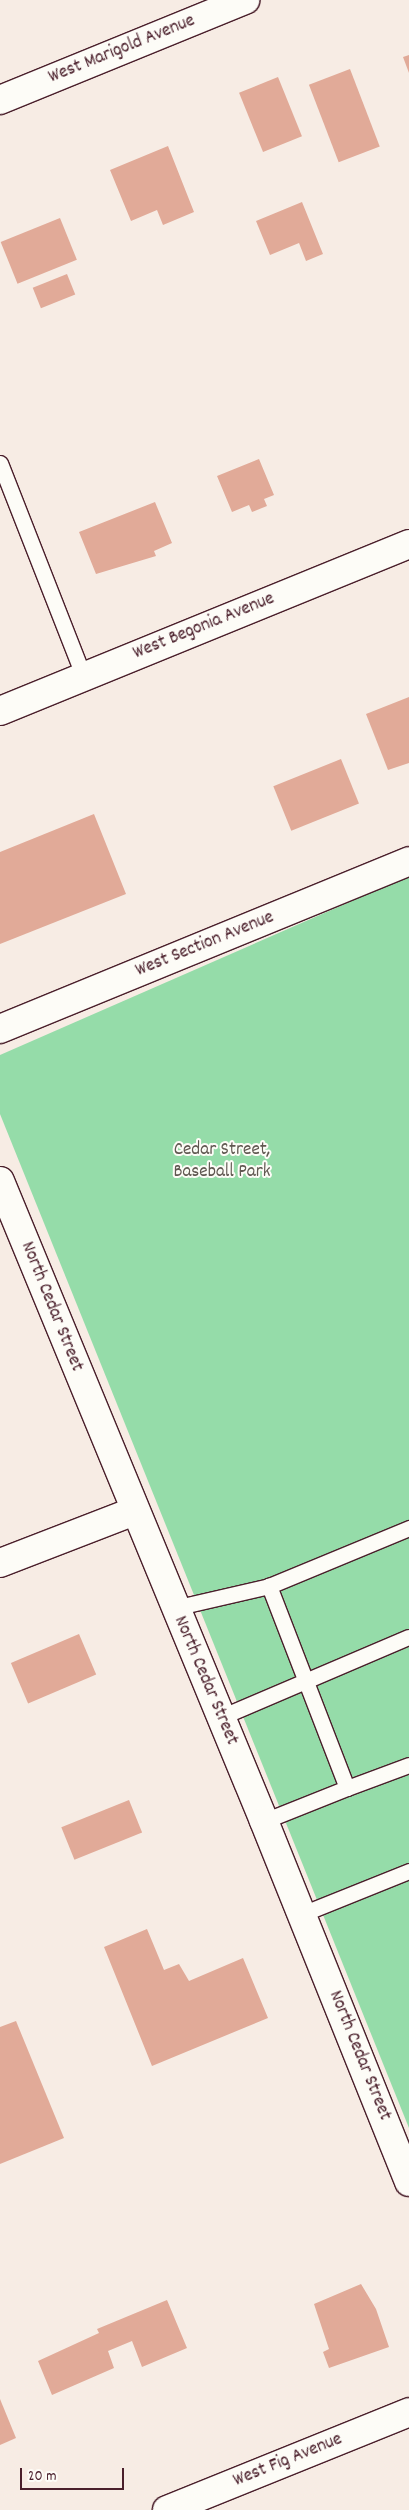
<!DOCTYPE html>
<html>
<head>
<meta charset="utf-8">
<style>
  body { margin:0 }
  #map { position:relative; width:409px; height:2510px; overflow:hidden; background:#f7ece4; font-family:Dekko,sans-serif }
  div>[style] { position:absolute }
  .green>* { inset:0; background:#95dca9 }
  .building>* { inset:0; background:#e1aa98; transform-origin:0 0 }
  .roads { filter:drop-shadow(1px 0 #4a1f2b) drop-shadow(-1px 0 #4a1f2b) drop-shadow(0 1px #4a1f2b) drop-shadow(0 -1px #4a1f2b) }
  .lane>* { height:15px; margin:-7.5px; padding:0 7.5px; transform-origin:7.5px; border-radius:7.5px; background:#fdfcf7 }
  .street>* { height:28px; margin:-14px; padding:0 14px; transform-origin:14px; border-radius:14px; background:#fdfcf7 }
  .secondary>* { height:28px; margin:-14px; padding:0 14px; transform-origin:14px; border-radius:14px; background:#fdfcf7 }
  span { translate:-50% -50%; white-space:nowrap; text-align:center; line-height:1.15; -webkit-text-stroke:4px #fdfcf7; paint-order:stroke }
  .street-label { font-size:19px; color:#4a1f2b }
  .park-label { font-size:19px; color:#605851 }
  .scale { position:absolute; left:20px; top:2468px; width:104px; height:22px; box-sizing:border-box; border:2px solid #4a1f2b; border-top:0; padding-left:6px; font-size:15px; line-height:18px; white-space:nowrap; color:#4a1f2b; -webkit-text-stroke:4px #fdfcf7; paint-order:stroke }
</style>
</head>
<body>
<div id="map">
  <div class="green">
    <i style="clip-path:polygon(409px 876px,409px 2128px,0 1114px,0 1055px)"></i>
  </div>
  <div class="building">
    <i style="clip-path:polygon(409px 55px,409px 73px,403px 57px)"></i>
    <i style="left:350px;top:69px;width:83px;height:44px;rotate:69deg"></i>
    <i style="left:278px;top:77px;width:64px;height:42px;rotate:68deg"></i>
    <i style="clip-path:polygon(168px 146px,194px 212px,163px 225px,157px 210px,131px 221px,110px 170px)"></i>
    <i style="clip-path:polygon(302px 202px,323px 254px,306px 261px,299px 243px,270px 255px,256px 221px)"></i>
    <i style="left:60px;top:218px;width:45px;height:64px;rotate:68deg"></i>
    <i style="left:67px;top:274px;width:22px;height:37px;rotate:68deg"></i>
    <i style="clip-path:polygon(259px 459px,274px 495px,264px 499px,267px 506px,252px 512px,249px 505px,232px 512px,217px 476px)"></i>
    <i style="clip-path:polygon(155px 502px,172px 543px,154px 551px,156px 556px,96px 574px,79px 532px)"></i>
    <i style="clip-path:polygon(409px 697px,409px 763px,388px 770px,366px 714px)"></i>
    <i style="left:341px;top:759px;width:48px;height:73px;rotate:68deg"></i>
    <i style="clip-path:polygon(94px 814px,126px 894px,0 944px,0 852px)"></i>
    <i style="left:79px;top:1634px;width:44px;height:74px;rotate:67deg"></i>
    <i style="left:129px;top:1800px;width:35px;height:73px;rotate:68deg"></i>
    <i style="clip-path:polygon(147px 1929px,164px 1970px,179px 1964px,189px 1981px,243px 1958px,268px 2018px,152px 2066px,104px 1947px)"></i>
    <i style="clip-path:polygon(16px 2021px,64px 2138px,0 2164px,0 2027px)"></i>
    <i style="clip-path:polygon(361px 2284px,376px 2309px,389px 2347px,329px 2368px,323px 2352px,329px 2349px,314px 2304px)"></i>
    <i style="clip-path:polygon(167px 2300px,187px 2348px,142px 2367px,132px 2341px,108px 2351px,114px 2368px,52px 2395px,38px 2361px,99px 2333px,97px 2329px)"></i>
    <i style="clip-path:polygon(0 2399px,16px 2438px,0 2445px)"></i>
  </div>
  <div class="roads">
    <div class="lane">
      <i style="left:0;top:463px;width:230px;rotate:68.6deg"></i>
      <i style="left:174px;top:1608px;width:98px;rotate:-13deg"></i>
      <i style="left:269px;top:1586px;width:152px;rotate:-22.5deg"></i>
      <i style="left:221px;top:1717px;width:204px;rotate:-23.1deg"></i>
      <i style="left:347px;top:1788px;width:66px;rotate:-20.4deg"></i>
      <i style="left:264px;top:1821px;width:89px;rotate:-21.7deg"></i>
      <i style="left:347px;top:1788px;width:217px;rotate:-111.1deg"></i>
      <i style="left:302px;top:1914px;width:115px;rotate:-21.9deg"></i>
    </div>
    <div class="street">
      <i style="left:0;top:100px;width:265px;rotate:-22.2deg"></i>
      <i style="left:0;top:711px;width:442px;rotate:-22.2deg"></i>
      <i style="left:0;top:1563px;width:145px;rotate:-21.1deg"></i>
      <i style="left:167px;top:2510px;width:261px;rotate:-22deg"></i>
    </div>
    <div class="secondary">
      <i style="left:0;top:1029px;width:442px;rotate:-22.3deg"></i>
      <i style="left:0;top:1181px;width:692px;rotate:67.58deg"></i>
      <i style="left:264px;top:1821px;width:389px;rotate:68.1deg"></i>
    </div>
  </div>
  <div class="street-label">
    <span style="left:122px;top:50px;rotate:-22deg">West Marigold Avenue</span>
    <span style="left:204px;top:627px;rotate:-22deg">West Begonia Avenue</span>
    <span style="left:205px;top:945px;rotate:-22deg">West Section Avenue</span>
    <span style="left:51px;top:1307px;rotate:68deg">North Cedar Street</span>
    <span style="left:205px;top:1681px;rotate:67deg">North Cedar Street</span>
    <span style="left:359px;top:2056px;rotate:68deg">North Cedar Street</span>
    <span style="left:288px;top:2461px;rotate:-22deg">West Fig Avenue</span>
  </div>
  <div class="park-label">
    <span style="left:222px;top:1162px">Cedar Street,<br>Baseball Park</span>
  </div>
  <div class="scale">20 m</div>
</div>
</body>
</html>
